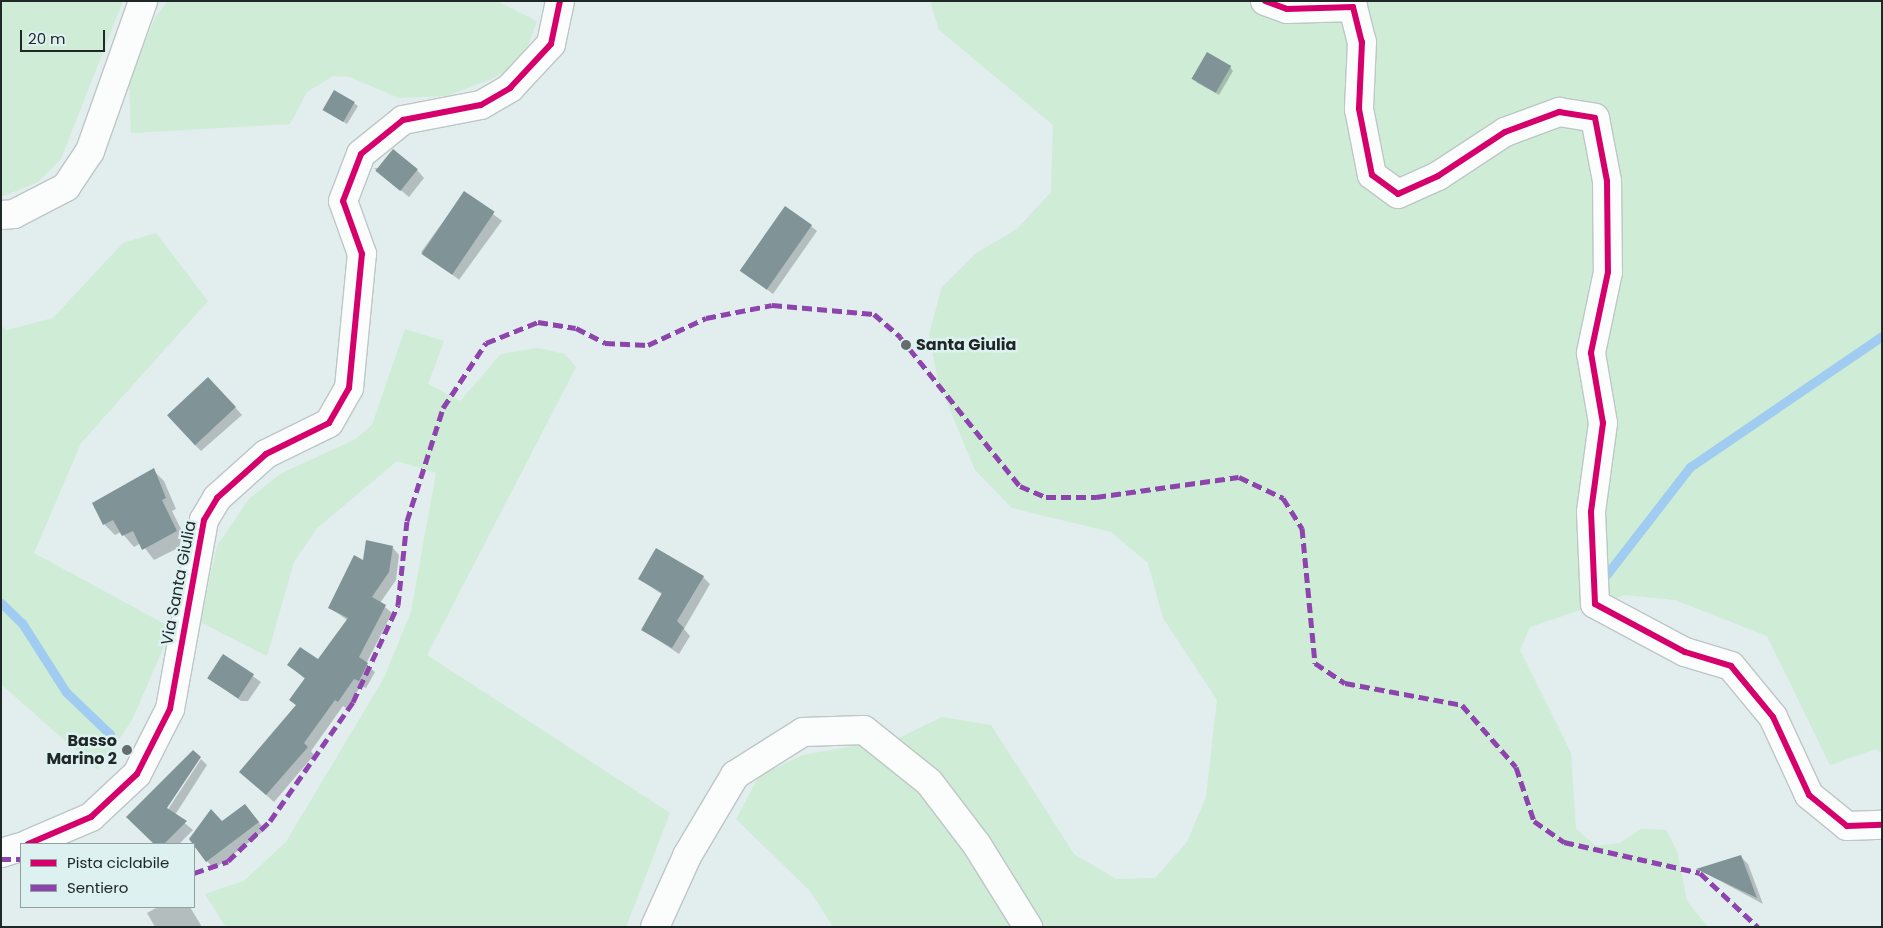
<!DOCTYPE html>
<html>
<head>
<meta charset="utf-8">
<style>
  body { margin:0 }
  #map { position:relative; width:1883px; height:928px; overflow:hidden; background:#e2eded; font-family:Poppins,sans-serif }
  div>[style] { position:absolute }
  .green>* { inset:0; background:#ceecd6 }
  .shadow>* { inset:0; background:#0003; transform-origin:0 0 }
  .stream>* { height:9px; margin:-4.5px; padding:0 4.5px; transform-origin:4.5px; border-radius:4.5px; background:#9fccf0 }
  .building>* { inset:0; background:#809498; transform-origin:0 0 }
  .roads { filter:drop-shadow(1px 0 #bec6c6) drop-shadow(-1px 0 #bec6c6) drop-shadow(0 1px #bec6c6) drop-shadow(0 -1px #bec6c6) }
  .minor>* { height:28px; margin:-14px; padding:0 14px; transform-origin:14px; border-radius:14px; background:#fbfcfc }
  .quiet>* { height:5px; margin-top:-2.5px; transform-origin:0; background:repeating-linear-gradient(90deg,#8e44ad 0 10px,transparent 0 15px) }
  .cycleway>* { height:6px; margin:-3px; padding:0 3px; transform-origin:3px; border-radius:3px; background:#d6006c }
  .dots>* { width:14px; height:14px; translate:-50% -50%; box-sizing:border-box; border:2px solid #def1f1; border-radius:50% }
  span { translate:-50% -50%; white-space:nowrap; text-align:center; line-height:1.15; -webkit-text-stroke:5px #def1f1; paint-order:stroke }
  .poi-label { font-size:16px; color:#202727; font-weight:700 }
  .left { translate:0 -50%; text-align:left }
  .right { translate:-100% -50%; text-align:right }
  .street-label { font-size:16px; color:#202727 }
  .frame { position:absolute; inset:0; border:2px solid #202727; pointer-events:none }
  .legend { position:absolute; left:20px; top:843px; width:175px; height:65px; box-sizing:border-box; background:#def1f1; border:1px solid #92a0a0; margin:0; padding:6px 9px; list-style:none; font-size:15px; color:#202727 }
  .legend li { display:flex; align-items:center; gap:10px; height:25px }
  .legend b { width:25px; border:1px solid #92a0a0 }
  .scale { position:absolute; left:20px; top:30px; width:85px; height:22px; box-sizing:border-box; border:2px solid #202727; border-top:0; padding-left:6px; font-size:15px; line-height:18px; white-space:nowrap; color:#202727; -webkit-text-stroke:4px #def1f1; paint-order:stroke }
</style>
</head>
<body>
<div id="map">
  <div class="green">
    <i style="clip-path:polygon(1px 1px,123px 1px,61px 159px,38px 182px,1px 197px)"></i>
    <i style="clip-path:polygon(168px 1px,496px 1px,537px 21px,527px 48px,504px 74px,447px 96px,399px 98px,350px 77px,333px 76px,307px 92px,290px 124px,131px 133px,129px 80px,156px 16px)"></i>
    <i style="clip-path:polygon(930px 1px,1882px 1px,1882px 754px,1876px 749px,1830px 765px,1767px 636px,1675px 600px,1625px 595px,1530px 627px,1520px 650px,1571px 753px,1576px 829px,1596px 846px,1620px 843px,1641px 829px,1666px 830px,1677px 851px,1687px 901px,1708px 927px,833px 927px,810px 891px,736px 819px,759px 776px,803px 755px,899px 738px,942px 717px,991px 725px,1074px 854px,1116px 879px,1155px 878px,1187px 842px,1206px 797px,1217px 700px,1163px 618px,1148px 563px,1111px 532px,1012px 508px,975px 470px,938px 381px,929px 334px,942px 287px,975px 254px,1017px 229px,1051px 192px,1053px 125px,939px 30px)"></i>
    <i style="clip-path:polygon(156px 233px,208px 301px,81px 443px,34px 553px,172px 628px,132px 720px,98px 770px,1px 684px,1px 326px,7px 330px,53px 318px,123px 243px)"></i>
    <i style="clip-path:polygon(405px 329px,444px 341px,428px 384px,460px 401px,501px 354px,538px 348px,565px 354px,576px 367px,427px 655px,670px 813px,626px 927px,226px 927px,205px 894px,244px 881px,286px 842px,384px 678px,411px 612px,436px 473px,397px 461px,317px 528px,294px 562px,267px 656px,200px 622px,217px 546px,249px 499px,280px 474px,354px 440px,372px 425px)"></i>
  </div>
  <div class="shadow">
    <i style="clip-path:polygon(1230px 67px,1233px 71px,1219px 95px,1196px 82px)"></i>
    <i style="clip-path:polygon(354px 103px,358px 106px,347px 124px,324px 109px)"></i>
    <i style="clip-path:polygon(374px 168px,417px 170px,424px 178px,409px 197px)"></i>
    <i style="left:464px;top:193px;width:47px;height:73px;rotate:36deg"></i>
    <i style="clip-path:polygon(811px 226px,817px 231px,773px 294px,742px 271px)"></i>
    <i style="clip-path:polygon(216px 386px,242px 415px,201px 451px,194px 444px)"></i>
    <i style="clip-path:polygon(153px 470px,164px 481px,176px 509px,172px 511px,188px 543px,154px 560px,141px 543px,134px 547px,121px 532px,115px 535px,104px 524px)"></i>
    <i style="clip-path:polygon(392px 547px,399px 555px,396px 580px,380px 603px,392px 613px,366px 664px,375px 672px,366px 688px,361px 686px,346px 708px,343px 706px,311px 751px,314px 755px,274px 802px,248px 779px,297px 706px,290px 700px,305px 679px,289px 665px,318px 661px,347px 620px,329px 607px,364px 562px)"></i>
    <i style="clip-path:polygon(703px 577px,710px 584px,684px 629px,690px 636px,679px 654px,643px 630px,663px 595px,639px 579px)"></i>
    <i style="clip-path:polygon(224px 656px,261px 682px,248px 701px,241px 701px,209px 678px)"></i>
    <i style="clip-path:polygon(201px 759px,207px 765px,175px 815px,193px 830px,179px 844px,156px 844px,128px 817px,165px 814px)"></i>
    <i style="clip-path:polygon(245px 805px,265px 830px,214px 869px,207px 861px,222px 822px)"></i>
    <i style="clip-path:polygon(1740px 856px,1748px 864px,1763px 904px,1698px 869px)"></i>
    <i style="clip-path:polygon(158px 907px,190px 907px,202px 927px,155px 927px,147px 913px)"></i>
  </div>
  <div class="stream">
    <i style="left:1600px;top:583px;width:147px;rotate:-52.2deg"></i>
    <i style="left:1690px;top:467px;width:232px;rotate:-34.3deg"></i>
    <i style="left:1px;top:603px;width:29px;rotate:44deg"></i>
    <i style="left:22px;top:623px;width:82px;rotate:57.5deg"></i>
    <i style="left:66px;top:692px;width:61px;rotate:43.7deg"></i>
  </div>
  <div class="building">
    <i style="left:1207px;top:52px;width:28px;height:31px;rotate:30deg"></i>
    <i style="left:334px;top:90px;width:24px;height:23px;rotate:30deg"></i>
    <i style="left:393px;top:149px;width:32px;height:28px;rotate:39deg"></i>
    <i style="left:464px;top:191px;width:37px;height:76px;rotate:34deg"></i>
    <i style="left:785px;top:206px;width:33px;height:79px;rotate:35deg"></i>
    <i style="left:208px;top:377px;width:41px;height:56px;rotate:47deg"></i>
    <i style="clip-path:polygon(154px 468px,166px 498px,162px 500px,177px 531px,142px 550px,133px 531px,122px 536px,113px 520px,103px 525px,92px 503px)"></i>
    <i style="clip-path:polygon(366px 540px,393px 546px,389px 572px,372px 597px,386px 605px,359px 657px,368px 663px,359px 681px,354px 679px,338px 702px,335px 700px,304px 743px,308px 747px,266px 795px,239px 772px,296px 705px,289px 700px,305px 678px,287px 665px,300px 647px,318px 659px,348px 618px,328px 608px,354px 555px,363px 560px)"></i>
    <i style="clip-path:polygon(656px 548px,704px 576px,677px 621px,684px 628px,672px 648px,641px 630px,662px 593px,638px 579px)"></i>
    <i style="left:223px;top:654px;width:37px;height:29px;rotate:33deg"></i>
    <i style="clip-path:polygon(193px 750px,201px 757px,167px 808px,187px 821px,164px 844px,154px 844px,126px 817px)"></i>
    <i style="clip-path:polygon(245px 804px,259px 822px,206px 862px,189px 839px,211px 809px,222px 821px)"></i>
    <i style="clip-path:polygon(1741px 855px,1757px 898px,1696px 869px)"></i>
  </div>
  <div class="roads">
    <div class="minor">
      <i style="left:1265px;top:1px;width:23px;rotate:20deg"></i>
      <i style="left:1287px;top:9px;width:66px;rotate:-1.7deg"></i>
      <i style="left:1353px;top:7px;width:36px;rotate:76deg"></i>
      <i style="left:1362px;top:42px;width:67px;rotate:92.6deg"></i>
      <i style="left:1359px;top:109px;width:67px;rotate:78.9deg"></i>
      <i style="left:1372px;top:175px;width:32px;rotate:36deg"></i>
      <i style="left:1398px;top:194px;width:44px;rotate:-24.2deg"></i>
      <i style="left:1438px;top:176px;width:80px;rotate:-33.3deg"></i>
      <i style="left:1505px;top:132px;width:58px;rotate:-20.3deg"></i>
      <i style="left:1559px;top:112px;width:36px;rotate:9deg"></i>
      <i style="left:1595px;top:118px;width:64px;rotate:79.2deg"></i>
      <i style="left:1607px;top:181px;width:91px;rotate:89.4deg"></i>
      <i style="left:1608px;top:272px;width:83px;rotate:101.9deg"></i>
      <i style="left:1591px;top:353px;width:71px;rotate:80.3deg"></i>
      <i style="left:1603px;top:423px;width:90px;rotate:97.7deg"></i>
      <i style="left:1591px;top:512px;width:92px;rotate:87.5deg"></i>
      <i style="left:1595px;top:604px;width:102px;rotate:28.1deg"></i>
      <i style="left:1685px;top:652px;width:48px;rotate:16.9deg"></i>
      <i style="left:1731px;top:666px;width:66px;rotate:50.5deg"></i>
      <i style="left:1773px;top:717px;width:86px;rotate:65.2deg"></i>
      <i style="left:1809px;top:795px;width:49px;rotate:39.2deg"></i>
      <i style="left:1847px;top:826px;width:35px;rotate:-2deg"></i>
      <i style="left:1px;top:215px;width:13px;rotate:-4deg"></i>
      <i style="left:14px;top:214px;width:59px;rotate:-27.4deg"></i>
      <i style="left:66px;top:187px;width:43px;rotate:-56.3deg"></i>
      <i style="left:90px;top:151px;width:159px;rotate:-70.5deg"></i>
      <i style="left:28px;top:844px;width:69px;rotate:-23.2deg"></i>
      <i style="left:91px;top:817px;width:63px;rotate:-43.1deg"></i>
      <i style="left:137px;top:774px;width:73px;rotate:-63.1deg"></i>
      <i style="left:170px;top:709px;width:192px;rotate:-79.8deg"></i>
      <i style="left:204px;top:520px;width:26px;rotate:-59deg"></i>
      <i style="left:217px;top:498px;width:66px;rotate:-41.9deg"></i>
      <i style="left:266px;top:454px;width:70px;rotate:-26.2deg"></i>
      <i style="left:329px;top:423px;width:40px;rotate:-60.3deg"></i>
      <i style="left:349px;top:388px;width:135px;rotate:-84.5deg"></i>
      <i style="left:362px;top:254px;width:56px;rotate:-109.7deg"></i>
      <i style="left:343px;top:201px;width:50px;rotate:-69deg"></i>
      <i style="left:361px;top:154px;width:54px;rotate:-39deg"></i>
      <i style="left:403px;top:120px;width:79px;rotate:-10.9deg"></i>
      <i style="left:481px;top:105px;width:34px;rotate:-30deg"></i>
      <i style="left:510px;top:88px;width:60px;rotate:-47deg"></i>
      <i style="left:551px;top:44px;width:44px;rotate:-78.2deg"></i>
      <i style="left:1px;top:853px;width:21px;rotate:-17deg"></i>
      <i style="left:655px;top:927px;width:78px;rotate:-65.7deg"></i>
      <i style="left:687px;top:856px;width:94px;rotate:-59.3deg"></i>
      <i style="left:735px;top:775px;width:80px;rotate:-32.3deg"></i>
      <i style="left:803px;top:732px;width:61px;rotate:-1.9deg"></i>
      <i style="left:864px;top:730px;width:83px;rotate:38.7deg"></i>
      <i style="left:929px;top:782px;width:79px;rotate:52.7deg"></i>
      <i style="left:977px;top:845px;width:97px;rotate:58.1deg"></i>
    </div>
  </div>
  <div class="quiet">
    <i style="left:1px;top:859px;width:20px"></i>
    <i style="left:194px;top:873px;width:36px;rotate:-19deg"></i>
    <i style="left:228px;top:861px;width:58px;rotate:-43.6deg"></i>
    <i style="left:270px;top:821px;width:145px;rotate:-55.1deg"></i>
    <i style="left:353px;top:702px;width:107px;rotate:-65.1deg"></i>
    <i style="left:398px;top:605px;width:84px;rotate:-83.9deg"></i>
    <i style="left:407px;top:521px;width:119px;rotate:-72.3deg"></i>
    <i style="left:443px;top:408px;width:78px;rotate:-56.5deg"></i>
    <i style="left:486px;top:343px;width:56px;rotate:-22deg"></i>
    <i style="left:538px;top:322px;width:38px;rotate:9deg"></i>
    <i style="left:576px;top:328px;width:33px;rotate:27deg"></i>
    <i style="left:605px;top:343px;width:43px;rotate:2.7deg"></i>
    <i style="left:648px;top:345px;width:64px;rotate:-25deg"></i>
    <i style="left:706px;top:318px;width:67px;rotate:-11.1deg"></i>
    <i style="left:772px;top:305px;width:102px;rotate:5deg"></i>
    <i style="left:874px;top:314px;width:35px;rotate:41deg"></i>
    <i style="left:900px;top:337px;width:191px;rotate:51.2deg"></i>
    <i style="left:1020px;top:486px;width:28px;rotate:23deg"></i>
    <i style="left:1046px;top:497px;width:50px"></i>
    <i style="left:1096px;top:497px;width:144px;rotate:-8deg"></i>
    <i style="left:1239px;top:477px;width:49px;rotate:25.5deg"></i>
    <i style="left:1283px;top:498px;width:36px;rotate:58deg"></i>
    <i style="left:1302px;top:528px;width:136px;rotate:84.5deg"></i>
    <i style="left:1315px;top:663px;width:36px;rotate:34deg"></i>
    <i style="left:1345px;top:683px;width:119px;rotate:10.6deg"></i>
    <i style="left:1462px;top:705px;width:82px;rotate:48.9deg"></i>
    <i style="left:1516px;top:767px;width:57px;rotate:71.6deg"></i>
    <i style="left:1534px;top:821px;width:37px;rotate:35deg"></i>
    <i style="left:1564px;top:842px;width:139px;rotate:12.8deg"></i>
    <i style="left:1700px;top:873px;width:79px;rotate:43deg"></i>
  </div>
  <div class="cycleway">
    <i style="left:1265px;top:1px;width:23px;rotate:20deg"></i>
    <i style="left:1287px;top:9px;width:66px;rotate:-1.7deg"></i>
    <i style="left:1353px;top:7px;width:36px;rotate:76deg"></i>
    <i style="left:1362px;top:42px;width:67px;rotate:92.6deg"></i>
    <i style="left:1359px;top:109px;width:67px;rotate:78.9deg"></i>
    <i style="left:1372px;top:175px;width:32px;rotate:36deg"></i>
    <i style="left:1398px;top:194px;width:44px;rotate:-24.2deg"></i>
    <i style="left:1438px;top:176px;width:80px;rotate:-33.3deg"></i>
    <i style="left:1505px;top:132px;width:58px;rotate:-20.3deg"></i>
    <i style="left:1559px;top:112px;width:36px;rotate:9deg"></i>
    <i style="left:1595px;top:118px;width:64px;rotate:79.2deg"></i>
    <i style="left:1607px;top:181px;width:91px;rotate:89.4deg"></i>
    <i style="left:1608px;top:272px;width:83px;rotate:101.9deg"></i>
    <i style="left:1591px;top:353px;width:71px;rotate:80.3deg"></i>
    <i style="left:1603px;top:423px;width:90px;rotate:97.7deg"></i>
    <i style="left:1591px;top:512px;width:92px;rotate:87.5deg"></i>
    <i style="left:1595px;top:604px;width:102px;rotate:28.1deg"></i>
    <i style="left:1685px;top:652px;width:48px;rotate:16.9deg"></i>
    <i style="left:1731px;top:666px;width:66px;rotate:50.5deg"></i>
    <i style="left:1773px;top:717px;width:86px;rotate:65.2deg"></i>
    <i style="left:1809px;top:795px;width:49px;rotate:39.2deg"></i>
    <i style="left:1847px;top:826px;width:35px;rotate:-2deg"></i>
    <i style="left:28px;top:844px;width:69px;rotate:-23.2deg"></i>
    <i style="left:91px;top:817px;width:63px;rotate:-43.1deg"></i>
    <i style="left:137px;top:774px;width:73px;rotate:-63.1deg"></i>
    <i style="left:170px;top:709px;width:192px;rotate:-79.8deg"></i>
    <i style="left:204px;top:520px;width:26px;rotate:-59deg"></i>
    <i style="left:217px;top:498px;width:66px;rotate:-41.9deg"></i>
    <i style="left:266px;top:454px;width:70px;rotate:-26.2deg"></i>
    <i style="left:329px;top:423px;width:40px;rotate:-60.3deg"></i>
    <i style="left:349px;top:388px;width:135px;rotate:-84.5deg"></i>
    <i style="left:362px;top:254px;width:56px;rotate:-109.7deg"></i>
    <i style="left:343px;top:201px;width:50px;rotate:-69deg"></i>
    <i style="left:361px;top:154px;width:54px;rotate:-39deg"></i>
    <i style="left:403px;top:120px;width:79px;rotate:-10.9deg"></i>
    <i style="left:481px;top:105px;width:34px;rotate:-30deg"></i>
    <i style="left:510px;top:88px;width:60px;rotate:-47deg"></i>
    <i style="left:551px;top:44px;width:44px;rotate:-78.2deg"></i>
  </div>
  <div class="dots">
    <i style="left:906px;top:345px;background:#646c6c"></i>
    <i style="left:127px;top:750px;background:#646c6c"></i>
  </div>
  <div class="poi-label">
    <span class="left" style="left:916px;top:345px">Santa Giulia</span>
    <span class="right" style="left:117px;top:750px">Basso<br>Marino 2</span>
  </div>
  <div class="street-label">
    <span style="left:179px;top:583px;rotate:-79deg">Via Santa Giulia</span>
  </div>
  <div class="frame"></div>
  <ul class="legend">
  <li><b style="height:6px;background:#d6006c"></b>Pista ciclabile</li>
  <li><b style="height:6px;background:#8e44ad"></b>Sentiero</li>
  </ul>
  <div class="scale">20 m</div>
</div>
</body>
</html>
